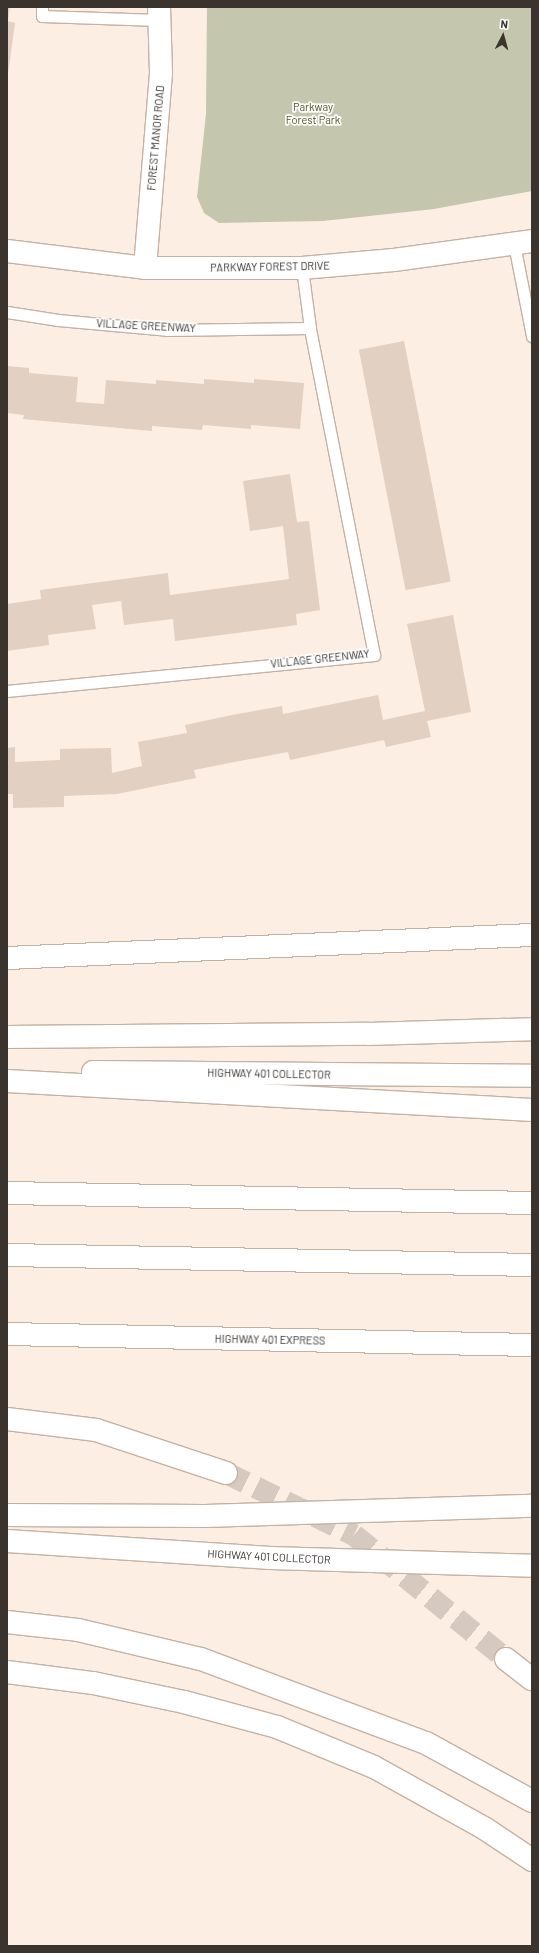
<!DOCTYPE html>
<html>
<head>
<meta charset="utf-8">
<style>
  body { margin:0 }
  #map { position:relative; width:539px; height:1953px; overflow:hidden; background:#fdeee3; font-family:Barlow,sans-serif }
  div>[style] { position:absolute }
  .green>* { inset:0; background:#c4c6ae }
  .building>* { inset:0; background:#e2d0c2; transform-origin:0 0 }
  .motorway-tunnel>* { height:22px; margin-top:-11px; transform-origin:0; background:repeating-linear-gradient(90deg,#d6c9bf 0 22px,transparent 0 33px) }
  .roads { filter:drop-shadow(1px 0 #c3b2a4) drop-shadow(-1px 0 #c3b2a4) drop-shadow(0 1px #c3b2a4) drop-shadow(0 -1px #c3b2a4) }
  .service>* { height:11px; margin:-5.5px; padding:0 5.5px; transform-origin:5.5px; border-radius:5.5px; background:#fff }
  .minor>* { height:22px; margin:-11px; padding:0 11px; transform-origin:11px; border-radius:11px; background:#fff }
  .motorway>* { height:22px; margin:-11px; padding:0 11px; transform-origin:11px; border-radius:11px; background:#fff }
  span { translate:-50% -50%; white-space:nowrap; text-align:center; line-height:1.15; -webkit-text-stroke:3.5px #fff; paint-order:stroke }
  .park-label { font-size:11px; color:#525321 }
  .street-label { font-size:11px; color:#3a332e }
  .frame { position:absolute; inset:0; border:8px solid #3a332e; pointer-events:none }
  .north { position:absolute; left:483px; top:16px; width:40px; height:40px; -webkit-text-stroke:3px #fff; paint-order:stroke; rotate:6deg; font-size:11px; font-weight:700; line-height:16px; text-align:center; color:#3a332e }
  .north::after { content:''; display:block; margin:auto; width:14px; height:18px; background:#3a332e; clip-path:polygon(50% 0,100% 100%,50% 72%,0 100%) }
</style>
</head>
<body>
<div id="map">
  <div class="green">
    <i style="clip-path:polygon(207px 7px,532px 7px,532px 191px,434px 209px,323px 221px,219px 223px,204px 213px,197px 197px,206px 114px)"></i>
  </div>
  <div class="building">
    <i style="clip-path:polygon(7px 7px,10px 7px,8px 21px,15px 23px,8px 74px)"></i>
    <i style="left:404px;top:341px;width:245px;height:46px;rotate:79deg"></i>
    <i style="clip-path:polygon(7px 366px,29px 368px,29px 373px,78px 377px,76px 402px,104px 404px,106px 380px,156px 384px,156px 380px,204px 384px,204px 379px,254px 383px,254px 379px,304px 383px,300px 429px,251px 425px,251px 429px,203px 425px,202px 430px,152px 426px,152px 431px,23px 419px,24px 415px,7px 413px)"></i>
    <i style="clip-path:polygon(290px 474px,297px 522px,309px 521px,320px 610px,296px 614px,297px 625px,175px 641px,173px 619px,124px 625px,121px 601px,92px 605px,96px 629px,48px 635px,49px 645px,7px 651px,7px 604px,41px 599px,40px 590px,168px 573px,170px 595px,289px 579px,283px 526px,250px 531px,243px 481px)"></i>
    <i style="clip-path:polygon(453px 615px,471px 712px,427px 721px,431px 737px,386px 747px,384px 740px,290px 760px,288px 752px,240px 761px,194px 770px,196px 778px,117px 794px,64px 796px,64px 807px,13px 808px,13px 794px,7px 794px,7px 748px,15px 747px,15px 762px,60px 760px,60px 749px,111px 748px,112px 773px,142px 766px,138px 742px,187px 733px,185px 725px,232px 715px,282px 706px,283px 714px,378px 695px,383px 720px,425px 711px,407px 624px)"></i>
  </div>
  <div class="motorway-tunnel">
    <i style="left:226px;top:1473px;width:142px;rotate:25.8deg"></i>
    <i style="left:354px;top:1535px;width:196px;rotate:39.2deg"></i>
  </div>
  <div class="roads">
    <div class="service">
      <i style="left:42px;top:7px;width:9px;rotate:90deg"></i>
      <i style="left:42px;top:16px;width:117px;rotate:2deg"></i>
      <i style="left:514px;top:244px;width:94px;rotate:78.9deg"></i>
      <i style="left:7px;top:312px;width:52px;rotate:8.9deg"></i>
      <i style="left:58px;top:320px;width:109px;rotate:5.2deg"></i>
      <i style="left:167px;top:330px;width:143px;rotate:-0.8deg"></i>
      <i style="left:7px;top:691px;width:369px;rotate:-5.6deg"></i>
      <i style="left:374px;top:655px;width:333px;rotate:-101.1deg"></i>
      <i style="left:310px;top:328px;width:61px;rotate:-97.6deg"></i>
    </div>
    <div class="minor">
      <i style="left:7px;top:251px;width:139px;rotate:7deg"></i>
      <i style="left:145px;top:268px;width:157px"></i>
      <i style="left:302px;top:268px;width:92px;rotate:-5deg"></i>
      <i style="left:394px;top:260px;width:139px;rotate:-7.8deg"></i>
      <i style="left:145px;top:268px;width:196px;rotate:-85.3deg"></i>
      <i style="left:161px;top:73px;width:66px;rotate:-91.7deg"></i>
    </div>
    <div class="motorway">
      <i style="left:7px;top:958px;width:526px;rotate:-2.51deg"></i>
      <i style="left:7px;top:1037px;width:361px;rotate:-0.5deg"></i>
      <i style="left:368px;top:1034px;width:164px;rotate:-1.7deg"></i>
      <i style="left:93px;top:1072px;width:439px;rotate:0.5deg"></i>
      <i style="left:7px;top:1081px;width:526px;rotate:3.16deg"></i>
      <i style="left:7px;top:1193px;width:525px;rotate:1.09deg"></i>
      <i style="left:7px;top:1255px;width:525px;rotate:1.09deg"></i>
      <i style="left:7px;top:1334px;width:525px;rotate:1.2deg"></i>
      <i style="left:7px;top:1419px;width:90px;rotate:7deg"></i>
      <i style="left:96px;top:1430px;width:137px;rotate:18.3deg"></i>
      <i style="left:7px;top:1515px;width:198px;rotate:0.3deg"></i>
      <i style="left:205px;top:1516px;width:327px;rotate:-1.8deg"></i>
      <i style="left:7px;top:1541px;width:264px;rotate:3.7deg"></i>
      <i style="left:270px;top:1558px;width:262px;rotate:1.7deg"></i>
      <i style="left:7px;top:1622px;width:71px;rotate:6.4deg"></i>
      <i style="left:78px;top:1630px;width:126px;rotate:13.3deg"></i>
      <i style="left:201px;top:1659px;width:240px;rotate:20.5deg"></i>
      <i style="left:426px;top:1743px;width:121px;rotate:28.7deg"></i>
      <i style="left:506px;top:1659px;width:33px;rotate:38deg"></i>
      <i style="left:7px;top:1672px;width:87px;rotate:7.3deg"></i>
      <i style="left:93px;top:1683px;width:93px;rotate:11.8deg"></i>
      <i style="left:184px;top:1702px;width:96px;rotate:15deg"></i>
      <i style="left:277px;top:1727px;width:105px;rotate:22.4deg"></i>
      <i style="left:374px;top:1767px;width:126px;rotate:29deg"></i>
      <i style="left:484px;top:1828px;width:58px;rotate:33.7deg"></i>
    </div>
  </div>
  <div class="park-label">
    <span style="left:313px;top:114px">Parkway<br>Forest Park</span>
  </div>
  <div class="street-label">
    <span style="left:156px;top:138px;rotate:-85deg">FOREST MANOR ROAD</span>
    <span style="left:270px;top:267px;rotate:-1deg">PARKWAY FOREST DRIVE</span>
    <span style="left:146px;top:326px;rotate:3deg">VILLAGE GREENWAY</span>
    <span style="left:320px;top:659px;rotate:-6deg">VILLAGE GREENWAY</span>
    <span style="left:269px;top:1074px;rotate:1deg">HIGHWAY 401 COLLECTOR</span>
    <span style="left:270px;top:1340px;rotate:1deg">HIGHWAY 401 EXPRESS</span>
    <span style="left:269px;top:1557px;rotate:3deg">HIGHWAY 401 COLLECTOR</span>
  </div>
  <div class="frame"></div>
  <div class="north">N</div>
</div>
</body>
</html>
